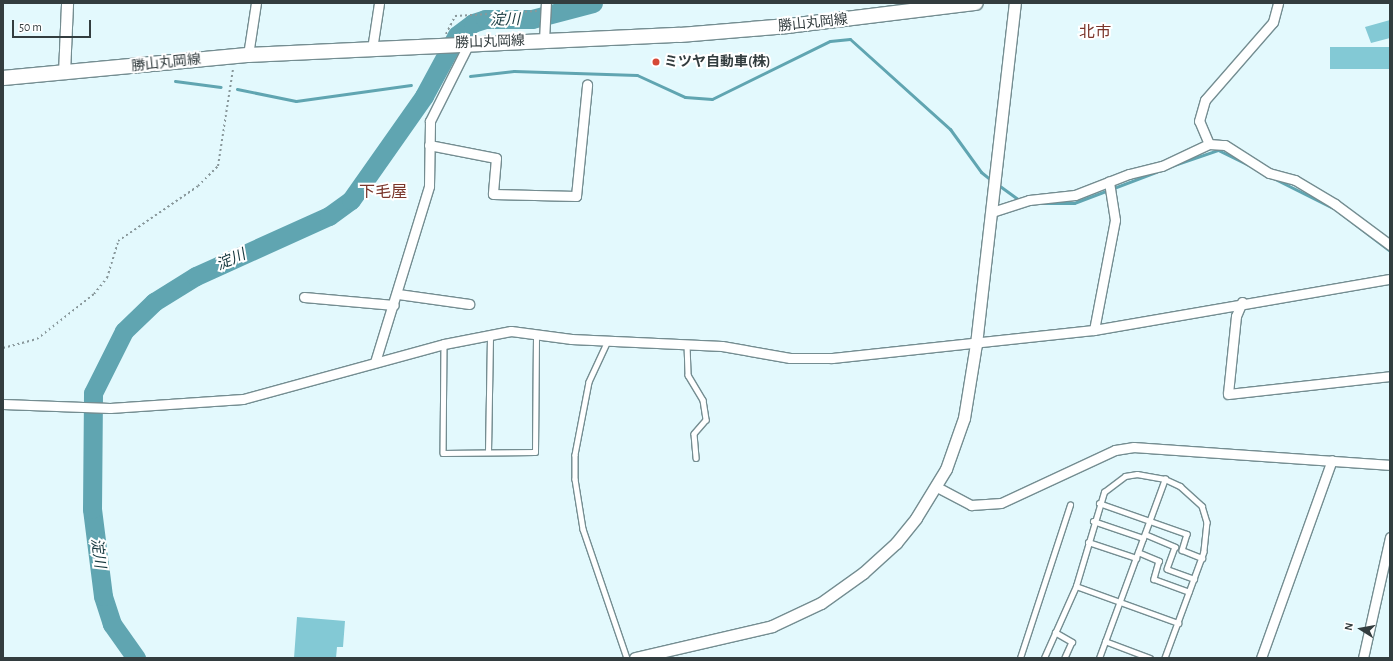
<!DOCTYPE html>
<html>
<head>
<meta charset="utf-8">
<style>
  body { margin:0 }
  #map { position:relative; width:1393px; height:661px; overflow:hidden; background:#e3f9fd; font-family:"Alegreya Sans","Noto Sans JP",sans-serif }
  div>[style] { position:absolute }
  .stream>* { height:3px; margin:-1.5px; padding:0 1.5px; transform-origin:1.5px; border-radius:1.5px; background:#60a5b1 }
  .river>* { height:19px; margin:-9.5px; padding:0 9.5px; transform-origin:9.5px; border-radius:9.5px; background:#60a5b1 }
  .building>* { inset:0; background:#83c9d5; transform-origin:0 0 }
  .path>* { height:2px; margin-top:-1px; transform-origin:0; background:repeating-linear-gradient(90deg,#89989b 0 2px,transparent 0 5px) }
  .roads { filter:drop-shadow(1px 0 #748d91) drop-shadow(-1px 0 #748d91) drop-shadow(0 1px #748d91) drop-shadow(0 -1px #748d91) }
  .service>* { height:4.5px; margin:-2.25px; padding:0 2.25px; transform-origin:2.25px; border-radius:2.25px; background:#fff }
  .minor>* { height:9px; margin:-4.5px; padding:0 4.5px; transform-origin:4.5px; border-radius:4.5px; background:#fff }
  .tertiary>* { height:11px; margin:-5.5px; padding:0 5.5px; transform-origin:5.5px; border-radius:5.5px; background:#fff }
  .primary>* { height:14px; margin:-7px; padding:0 7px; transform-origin:7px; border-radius:7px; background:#fff }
  .dots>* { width:11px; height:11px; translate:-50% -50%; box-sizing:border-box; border:2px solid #fff; border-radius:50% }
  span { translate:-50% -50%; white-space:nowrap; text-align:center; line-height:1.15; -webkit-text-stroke:4px #fff; paint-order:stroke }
  .street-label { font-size:14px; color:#333d3f }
  .poi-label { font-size:14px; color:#333d3f; font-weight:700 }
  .left { translate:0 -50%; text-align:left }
  .water-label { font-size:15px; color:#17393f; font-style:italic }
  .quarter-label { font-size:16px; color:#7a352a }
  .frame { position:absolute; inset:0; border:4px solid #333d3f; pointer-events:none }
  .north { position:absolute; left:1341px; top:609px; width:40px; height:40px; -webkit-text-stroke:3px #fff; paint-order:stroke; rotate:281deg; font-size:11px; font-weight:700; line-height:16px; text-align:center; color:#333d3f }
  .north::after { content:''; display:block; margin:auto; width:14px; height:18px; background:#333d3f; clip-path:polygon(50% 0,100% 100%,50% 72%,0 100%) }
  .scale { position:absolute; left:12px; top:20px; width:79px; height:18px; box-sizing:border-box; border:2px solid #333d3f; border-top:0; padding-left:5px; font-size:12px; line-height:14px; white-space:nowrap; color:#333d3f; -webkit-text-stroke:3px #fff; paint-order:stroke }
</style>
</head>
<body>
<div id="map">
  <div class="stream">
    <i style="left:470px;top:76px;width:44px;rotate:-6.5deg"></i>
    <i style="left:514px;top:71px;width:123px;rotate:1.9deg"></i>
    <i style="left:637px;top:75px;width:53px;rotate:24.6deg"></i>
    <i style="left:685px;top:97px;width:27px;rotate:4deg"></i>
    <i style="left:712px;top:99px;width:131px;rotate:-26.2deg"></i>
    <i style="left:830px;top:41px;width:20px;rotate:-6deg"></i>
    <i style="left:850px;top:39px;width:135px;rotate:42deg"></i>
    <i style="left:950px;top:129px;width:53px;rotate:54.2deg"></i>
    <i style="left:981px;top:172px;width:13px;rotate:39deg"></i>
    <i style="left:175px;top:81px;width:46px;rotate:7.4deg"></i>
    <i style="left:237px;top:89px;width:60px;rotate:11.5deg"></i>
    <i style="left:296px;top:101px;width:116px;rotate:-7.9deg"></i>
    <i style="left:1171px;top:166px;width:50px;rotate:-18.8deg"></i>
    <i style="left:1218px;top:150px;width:34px;rotate:26deg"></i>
    <i style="left:1275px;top:179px;width:63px;rotate:26.6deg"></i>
    <i style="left:997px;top:184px;width:29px;rotate:36deg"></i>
    <i style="left:1036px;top:203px;width:38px"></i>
    <i style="left:1074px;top:203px;width:88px;rotate:-20.7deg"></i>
    <i style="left:1339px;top:212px;width:64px;rotate:37.4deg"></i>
  </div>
  <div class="river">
    <i style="left:136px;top:658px;width:42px;rotate:-125.2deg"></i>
    <i style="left:112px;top:624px;width:29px;rotate:-108deg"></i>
    <i style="left:103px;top:596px;width:88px;rotate:-97.2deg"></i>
    <i style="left:92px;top:509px;width:116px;rotate:-89.5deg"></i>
    <i style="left:93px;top:393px;width:69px;rotate:-63.4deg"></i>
    <i style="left:124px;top:331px;width:42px;rotate:-44deg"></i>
    <i style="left:154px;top:302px;width:49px;rotate:-31.8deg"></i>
    <i style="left:196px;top:276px;width:146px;rotate:-24.3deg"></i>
    <i style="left:329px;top:216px;width:27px;rotate:-36deg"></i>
    <i style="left:351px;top:200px;width:127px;rotate:-54.9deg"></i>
    <i style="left:424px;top:96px;width:69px;rotate:-61.6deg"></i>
    <i style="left:457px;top:35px;width:20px;rotate:-37deg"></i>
    <i style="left:473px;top:23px;width:13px;rotate:-18deg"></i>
    <i style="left:485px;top:19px;width:47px"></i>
    <i style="left:532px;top:19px;width:63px;rotate:-14.7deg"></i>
  </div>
  <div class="building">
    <i style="clip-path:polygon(1390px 20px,1390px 38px,1371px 43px,1365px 27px)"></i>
    <i style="left:1390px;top:47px;width:22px;height:60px;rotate:90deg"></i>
    <i style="clip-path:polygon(297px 617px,345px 621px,343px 647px,337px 647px,336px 658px,294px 658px)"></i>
  </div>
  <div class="path">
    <i style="left:446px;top:34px;width:20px;rotate:-63deg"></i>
    <i style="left:455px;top:16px;width:82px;rotate:-3.5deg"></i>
    <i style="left:3px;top:348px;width:35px;rotate:-15deg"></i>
    <i style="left:37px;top:339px;width:73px;rotate:-38.3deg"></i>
    <i style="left:94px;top:294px;width:21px;rotate:-51deg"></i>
    <i style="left:107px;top:278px;width:39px;rotate:-73deg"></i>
    <i style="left:118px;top:241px;width:97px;rotate:-34.5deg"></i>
    <i style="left:198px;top:186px;width:28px;rotate:-45deg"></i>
    <i style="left:218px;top:166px;width:98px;rotate:-81.2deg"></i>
  </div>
  <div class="roads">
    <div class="service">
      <i style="left:608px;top:341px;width:45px;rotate:114.9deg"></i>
      <i style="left:589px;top:382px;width:74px;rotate:100.9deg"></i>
      <i style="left:575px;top:455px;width:24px;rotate:90deg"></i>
      <i style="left:575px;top:479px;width:51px;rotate:80.9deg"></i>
      <i style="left:583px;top:529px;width:136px;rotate:71.2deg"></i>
      <i style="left:444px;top:344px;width:109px;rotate:90.5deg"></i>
      <i style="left:443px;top:453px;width:92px;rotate:-0.6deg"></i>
      <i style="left:535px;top:452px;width:118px;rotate:-89.5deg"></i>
      <i style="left:687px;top:344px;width:31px;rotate:88deg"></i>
      <i style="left:688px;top:375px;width:29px;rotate:59deg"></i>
      <i style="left:703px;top:400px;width:20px;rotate:81deg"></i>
      <i style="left:706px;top:420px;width:18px;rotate:131deg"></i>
      <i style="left:694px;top:434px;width:24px;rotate:85deg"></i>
      <i style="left:488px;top:452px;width:118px;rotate:-89deg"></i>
      <i style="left:1099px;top:503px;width:93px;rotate:19.4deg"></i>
      <i style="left:1187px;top:534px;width:17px;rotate:107deg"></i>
      <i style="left:1182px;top:550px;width:22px;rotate:22deg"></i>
      <i style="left:1093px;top:521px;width:53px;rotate:18.8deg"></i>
      <i style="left:1145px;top:534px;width:33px;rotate:23deg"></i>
      <i style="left:1175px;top:547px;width:23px;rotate:110deg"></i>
      <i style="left:1167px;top:569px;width:29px;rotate:20deg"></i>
      <i style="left:1088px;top:542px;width:51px;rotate:18.4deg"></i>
      <i style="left:1138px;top:552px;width:23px;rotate:23deg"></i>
      <i style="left:1159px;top:561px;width:19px;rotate:106deg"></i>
      <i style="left:1154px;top:579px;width:37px;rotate:20deg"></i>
      <i style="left:1076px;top:586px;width:109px;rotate:19.9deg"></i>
      <i style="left:1055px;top:632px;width:20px;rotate:30deg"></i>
      <i style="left:1072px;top:642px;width:17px;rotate:114deg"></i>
      <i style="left:1105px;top:641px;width:48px;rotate:20.7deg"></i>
      <i style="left:1020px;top:658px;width:161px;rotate:-71.9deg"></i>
      <i style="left:1044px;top:658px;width:79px;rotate:-66deg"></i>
      <i style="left:1076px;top:586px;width:98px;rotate:-73.4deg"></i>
      <i style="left:1104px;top:492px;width:26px;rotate:-37deg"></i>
      <i style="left:1125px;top:476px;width:12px;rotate:-9deg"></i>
      <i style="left:1137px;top:474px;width:28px;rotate:10deg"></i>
      <i style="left:1165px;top:479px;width:17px;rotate:25deg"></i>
      <i style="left:1180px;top:486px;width:30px;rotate:42deg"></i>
      <i style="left:1202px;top:506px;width:17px;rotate:73deg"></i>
      <i style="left:1207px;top:522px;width:30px;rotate:96deg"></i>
      <i style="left:1204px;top:552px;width:113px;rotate:110.2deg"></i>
      <i style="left:1099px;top:658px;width:191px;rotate:-69.8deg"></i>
    </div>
    <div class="minor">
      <i style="left:544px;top:40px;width:37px;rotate:-87deg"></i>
      <i style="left:372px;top:49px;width:47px;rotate:-81.3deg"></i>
      <i style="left:248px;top:55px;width:53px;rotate:-81.3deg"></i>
      <i style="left:1209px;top:144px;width:25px;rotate:-113deg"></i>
      <i style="left:1199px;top:121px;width:22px;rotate:-74deg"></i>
      <i style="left:1205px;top:100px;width:103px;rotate:-48.9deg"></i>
      <i style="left:1273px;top:22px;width:20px;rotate:-75deg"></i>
      <i style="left:429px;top:145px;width:68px;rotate:11deg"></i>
      <i style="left:496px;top:158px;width:36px;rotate:95deg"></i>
      <i style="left:493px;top:194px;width:83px;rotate:1.4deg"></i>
      <i style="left:576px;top:196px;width:112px;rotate:-84.3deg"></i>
      <i style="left:992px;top:212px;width:39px;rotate:-18deg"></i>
      <i style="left:1029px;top:200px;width:46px;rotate:-6.2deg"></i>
      <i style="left:1075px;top:195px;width:58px;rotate:-21.3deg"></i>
      <i style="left:1129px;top:174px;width:34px;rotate:-14deg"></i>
      <i style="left:1162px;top:166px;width:52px;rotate:-25.1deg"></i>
      <i style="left:1209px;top:144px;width:16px;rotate:4deg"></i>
      <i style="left:1225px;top:145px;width:52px;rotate:32.5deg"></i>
      <i style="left:1269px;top:173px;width:27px;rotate:15deg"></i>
      <i style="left:1295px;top:180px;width:47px;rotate:31deg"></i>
      <i style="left:1335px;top:204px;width:69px;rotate:36.7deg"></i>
      <i style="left:398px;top:294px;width:72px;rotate:8deg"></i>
      <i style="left:304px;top:297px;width:90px;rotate:5.1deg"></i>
      <i style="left:1242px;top:302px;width:15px;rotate:113deg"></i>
      <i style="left:1236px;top:316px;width:78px;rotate:95.9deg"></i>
      <i style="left:1228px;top:394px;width:163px;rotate:-6.3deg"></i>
      <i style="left:1094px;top:330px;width:112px;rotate:-79.2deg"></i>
      <i style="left:1115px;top:220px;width:39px;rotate:-99deg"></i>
      <i style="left:375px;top:362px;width:184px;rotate:-72.9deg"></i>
      <i style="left:429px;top:186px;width:65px;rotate:-89.1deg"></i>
      <i style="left:430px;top:121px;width:87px;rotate:-63.4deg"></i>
      <i style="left:3px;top:404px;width:107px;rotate:2.1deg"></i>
      <i style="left:110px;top:408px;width:133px;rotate:-3.9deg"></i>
      <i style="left:243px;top:399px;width:208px;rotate:-15.3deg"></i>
      <i style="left:444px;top:344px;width:68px;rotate:-11deg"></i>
      <i style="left:511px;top:331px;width:61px;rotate:7.6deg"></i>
      <i style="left:571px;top:339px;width:151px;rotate:2.7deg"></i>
      <i style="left:722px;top:346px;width:69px;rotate:10deg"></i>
      <i style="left:790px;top:358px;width:42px"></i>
      <i style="left:832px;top:358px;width:263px;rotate:-6.1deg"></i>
      <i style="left:1094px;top:330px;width:300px;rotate:-9.8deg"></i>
      <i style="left:935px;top:486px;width:41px;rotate:27.8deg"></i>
      <i style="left:971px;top:505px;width:30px;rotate:-4deg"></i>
      <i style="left:1001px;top:503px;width:126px;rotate:-24.9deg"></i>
      <i style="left:1115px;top:450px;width:19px;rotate:-9deg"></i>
      <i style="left:1134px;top:447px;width:257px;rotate:4deg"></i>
      <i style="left:1261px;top:658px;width:210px;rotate:-70.3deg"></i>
      <i style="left:1363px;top:658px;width:124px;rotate:-77.4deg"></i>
    </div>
    <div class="tertiary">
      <i style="left:64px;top:73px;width:70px;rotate:-87.5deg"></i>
      <i style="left:635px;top:658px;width:141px;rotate:-13.1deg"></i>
      <i style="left:772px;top:626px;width:54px;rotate:-25.1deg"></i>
      <i style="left:821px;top:603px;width:52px;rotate:-35.5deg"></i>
      <i style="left:863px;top:573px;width:45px;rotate:-42.3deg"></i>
      <i style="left:896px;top:543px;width:32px;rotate:-51deg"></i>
      <i style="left:916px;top:518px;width:57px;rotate:-58.5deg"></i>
      <i style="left:946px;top:469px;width:54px;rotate:-70.6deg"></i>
      <i style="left:964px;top:418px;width:75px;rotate:-80.8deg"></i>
      <i style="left:976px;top:344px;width:343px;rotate:-83.5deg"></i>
    </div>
    <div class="primary">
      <i style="left:3px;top:78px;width:246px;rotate:-5.4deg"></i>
      <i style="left:248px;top:55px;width:432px;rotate:-2.7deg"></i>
      <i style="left:680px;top:35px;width:108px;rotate:-4.8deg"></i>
      <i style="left:788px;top:26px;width:189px;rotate:-7deg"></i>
    </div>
  </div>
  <div class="dots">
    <i style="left:656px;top:62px;background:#d64936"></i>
  </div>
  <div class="street-label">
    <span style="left:813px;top:23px;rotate:-6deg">勝山丸岡線</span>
    <span style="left:490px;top:42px;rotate:-2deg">勝山丸岡線</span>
    <span style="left:166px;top:63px;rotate:-6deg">勝山丸岡線</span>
  </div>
  <div class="poi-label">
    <span class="left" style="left:664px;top:62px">ミツヤ自動車(株)</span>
  </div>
  <div class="water-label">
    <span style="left:505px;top:20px;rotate:-1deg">淀川</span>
    <span style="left:231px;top:260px;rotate:-24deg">淀川</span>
    <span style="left:98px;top:553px;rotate:83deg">淀川</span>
  </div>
  <div class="quarter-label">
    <span style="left:1095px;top:32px">北市</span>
    <span style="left:383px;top:192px">下毛屋</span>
  </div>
  <div class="frame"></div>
  <div class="north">N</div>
  <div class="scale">50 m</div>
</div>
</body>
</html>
